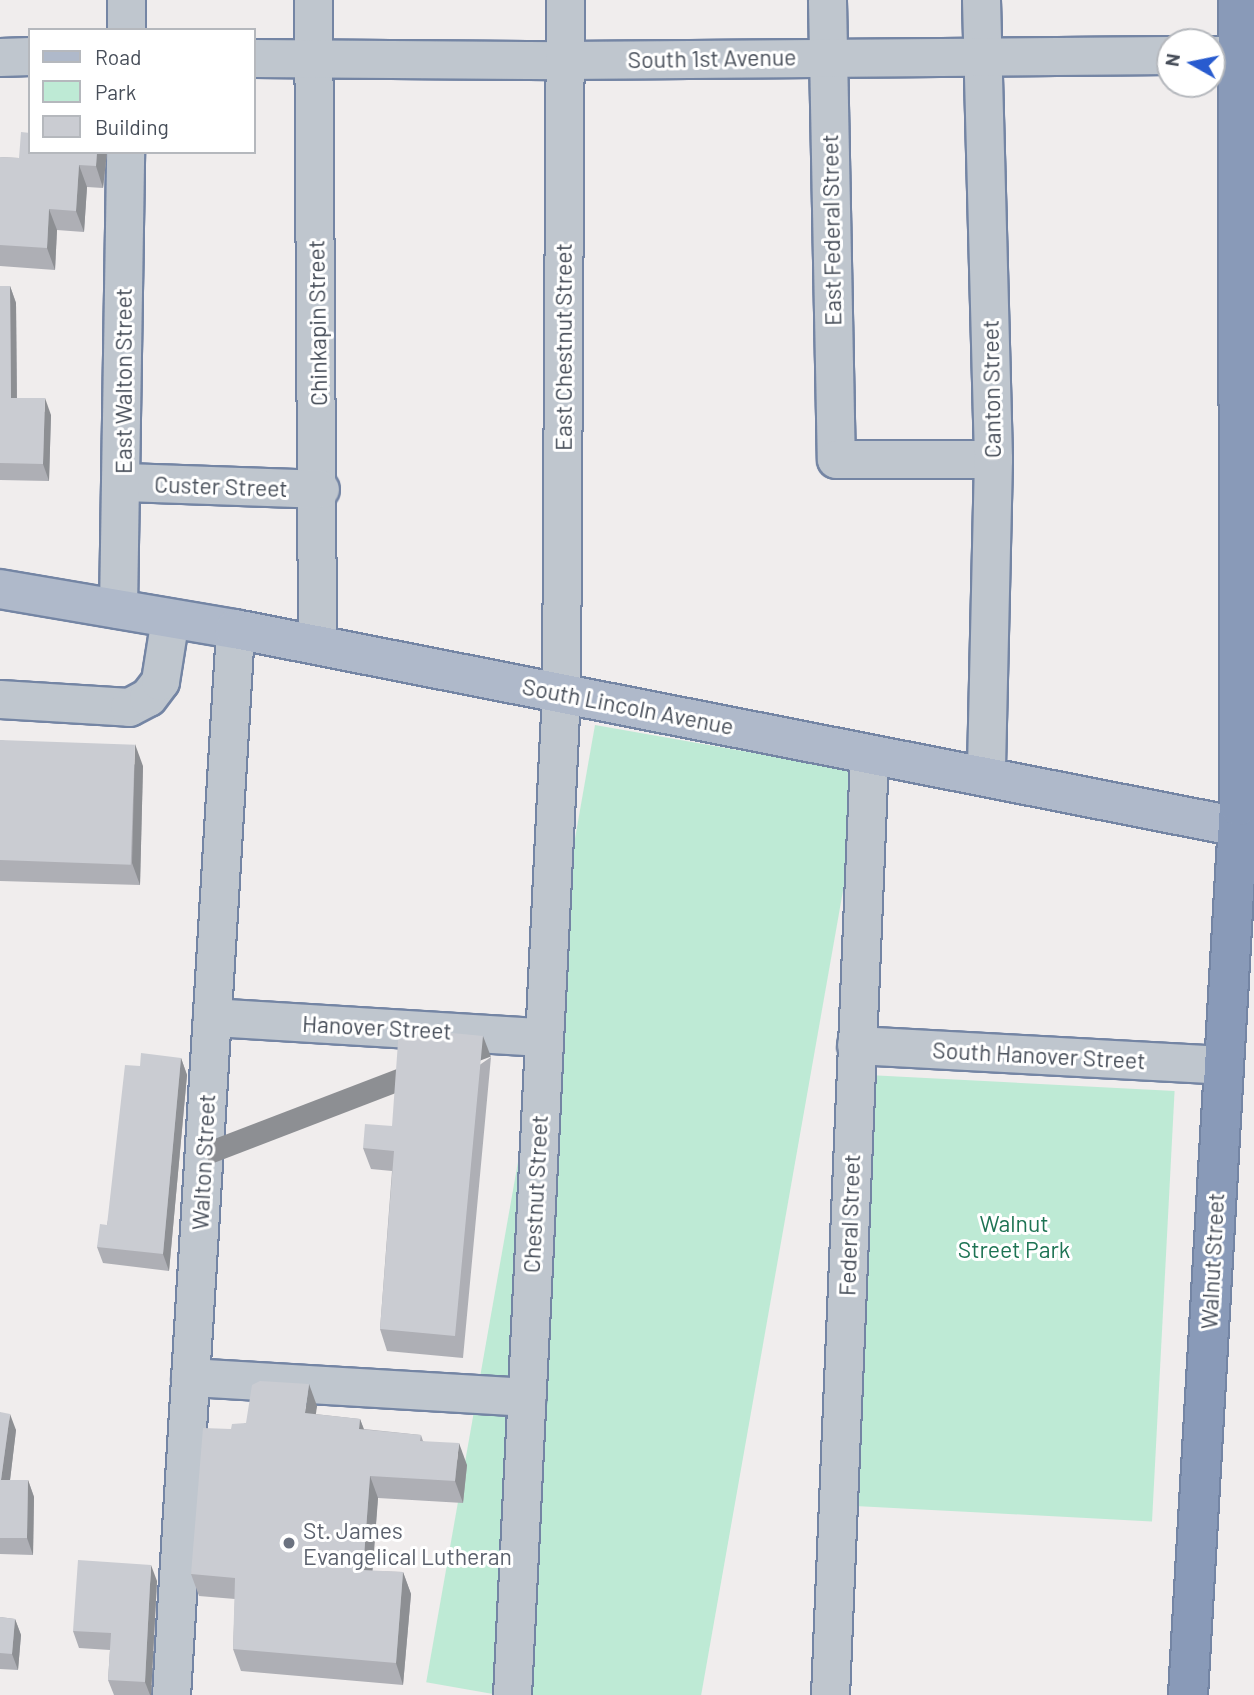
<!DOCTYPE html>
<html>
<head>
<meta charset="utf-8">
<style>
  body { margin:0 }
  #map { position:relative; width:1254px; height:1695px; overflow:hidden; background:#f0eded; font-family:Barlow,sans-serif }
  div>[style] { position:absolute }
  .green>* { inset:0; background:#beead5; transform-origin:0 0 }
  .roads { filter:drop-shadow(2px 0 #7485a4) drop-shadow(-2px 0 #7485a4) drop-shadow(0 2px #7485a4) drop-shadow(0 -2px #7485a4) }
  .minor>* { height:37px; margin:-18.5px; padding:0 18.5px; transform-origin:18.5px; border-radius:18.5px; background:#bfc6ce }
  .major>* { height:38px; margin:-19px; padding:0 19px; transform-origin:19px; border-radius:19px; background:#afb9ca }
  .highway>* { height:38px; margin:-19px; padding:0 19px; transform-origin:19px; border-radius:19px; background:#899ab8 }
  .wall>* { inset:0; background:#aeafb5 }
  .shaded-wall>* { inset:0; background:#8d8f93; transform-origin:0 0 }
  .building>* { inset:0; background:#caccd2; transform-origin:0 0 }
  .dots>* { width:19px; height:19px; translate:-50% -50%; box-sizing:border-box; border:4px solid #fff; border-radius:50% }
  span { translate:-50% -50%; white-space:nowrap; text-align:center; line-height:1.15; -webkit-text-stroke:6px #fff; paint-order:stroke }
  .street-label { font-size:23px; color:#474e59 }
  .park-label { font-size:23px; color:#1e7454 }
  .worship-label { font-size:23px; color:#5b616d }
  .left { translate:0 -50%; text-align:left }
  .legend { position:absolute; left:28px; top:28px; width:228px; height:126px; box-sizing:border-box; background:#fff; border:2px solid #b5b8bd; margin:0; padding:9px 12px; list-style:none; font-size:21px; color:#474e59 }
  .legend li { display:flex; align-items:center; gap:14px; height:35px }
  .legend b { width:35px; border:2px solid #b5b8bd }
  .north { position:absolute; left:1156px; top:28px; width:70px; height:70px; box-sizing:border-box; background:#fff; border:2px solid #b5b8bd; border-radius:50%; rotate:279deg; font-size:19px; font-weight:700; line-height:28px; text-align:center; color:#474e59 }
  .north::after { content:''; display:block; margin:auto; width:24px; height:32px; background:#285bcf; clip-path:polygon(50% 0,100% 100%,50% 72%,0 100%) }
</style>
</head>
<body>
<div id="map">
  <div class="green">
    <i style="left:595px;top:725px;width:273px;height:972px;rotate:10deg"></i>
    <i style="left:868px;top:1075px;width:307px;height:431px;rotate:3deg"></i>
  </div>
  <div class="roads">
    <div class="minor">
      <i style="left:126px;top:0;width:30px;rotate:90deg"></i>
      <i style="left:313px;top:0;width:645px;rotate:89.64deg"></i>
      <i style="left:827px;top:0;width:459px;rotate:88.9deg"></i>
      <i style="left:836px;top:459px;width:157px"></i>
      <i style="left:981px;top:0;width:459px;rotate:88.5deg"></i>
      <i style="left:993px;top:459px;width:318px;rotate:91.3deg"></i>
      <i style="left:1212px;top:55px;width:42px"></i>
      <i style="left:0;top:57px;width:30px;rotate:-2deg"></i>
      <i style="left:254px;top:58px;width:310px;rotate:0.4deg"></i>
      <i style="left:564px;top:60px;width:606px;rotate:-0.47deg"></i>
      <i style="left:122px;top:482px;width:198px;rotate:2deg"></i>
      <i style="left:118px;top:609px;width:457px;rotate:-89.1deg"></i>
      <i style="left:0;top:699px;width:129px;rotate:3.5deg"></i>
      <i style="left:129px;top:707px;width:21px;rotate:-28deg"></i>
      <i style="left:148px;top:697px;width:20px;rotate:-53deg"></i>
      <i style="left:160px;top:681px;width:64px;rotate:-81deg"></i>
      <i style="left:212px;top:1017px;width:332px;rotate:3.5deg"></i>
      <i style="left:856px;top:1045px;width:368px;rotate:3.1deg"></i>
      <i style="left:190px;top:1377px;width:337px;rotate:3.4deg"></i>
      <i style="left:171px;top:1695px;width:1068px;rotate:-86.56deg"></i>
      <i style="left:512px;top:1695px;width:1003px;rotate:-87.2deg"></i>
      <i style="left:561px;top:693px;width:693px;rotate:-89.67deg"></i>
      <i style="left:830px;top:1695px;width:941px;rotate:-87.62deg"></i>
    </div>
    <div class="major">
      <i style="left:0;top:589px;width:238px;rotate:9.7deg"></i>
      <i style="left:235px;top:629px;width:1039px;rotate:11.16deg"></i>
    </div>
    <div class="highway">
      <i style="left:1188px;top:1695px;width:890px;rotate:-86.72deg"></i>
      <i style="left:1239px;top:806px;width:806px;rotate:-90.07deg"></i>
    </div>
  </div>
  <div class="wall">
    <i style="clip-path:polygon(107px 152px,103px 188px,87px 187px,84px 232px,57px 230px,55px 270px,0 266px,0 157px,19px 158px)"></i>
    <i style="clip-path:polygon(0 286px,10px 286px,16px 303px,17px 398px,51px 415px,49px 481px,0 480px)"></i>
    <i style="clip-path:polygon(0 740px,143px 766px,140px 885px,0 881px)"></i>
    <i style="clip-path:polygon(491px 1057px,463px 1358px,387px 1351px,380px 1329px,392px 1171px,371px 1169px,363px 1148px,392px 1126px)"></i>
    <i style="clip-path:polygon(181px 1058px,187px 1075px,169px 1271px,103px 1263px,97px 1247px,107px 1225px,140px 1066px)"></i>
    <i style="clip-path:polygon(317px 1406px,315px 1414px,360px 1419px,364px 1429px,421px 1435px,423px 1441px,467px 1465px,463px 1503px,378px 1498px,372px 1571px,403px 1572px,411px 1594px,403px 1685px,241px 1671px,233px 1649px,235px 1599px,199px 1596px,191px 1574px,231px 1429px,246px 1423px)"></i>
    <i style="clip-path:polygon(0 1412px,16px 1430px,10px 1480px,28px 1480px,34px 1497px,33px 1555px,0 1554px)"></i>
    <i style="clip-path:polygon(157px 1581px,151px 1695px,114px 1695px,108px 1680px,110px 1650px,79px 1648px,73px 1631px)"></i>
    <i style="clip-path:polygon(0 1617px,15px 1619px,21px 1635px,18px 1670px,0 1669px)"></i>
  </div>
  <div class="shaded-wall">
    <i style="clip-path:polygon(97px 152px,107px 152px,103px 188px,96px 166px)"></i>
    <i style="clip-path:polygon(79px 165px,87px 187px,84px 232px,76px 211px)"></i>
    <i style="clip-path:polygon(49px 209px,57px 230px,55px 270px,47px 248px)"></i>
    <i style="clip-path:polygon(10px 286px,16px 303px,17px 414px,11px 398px)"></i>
    <i style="clip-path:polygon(45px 398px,51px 415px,49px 481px,43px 464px)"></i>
    <i style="clip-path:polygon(135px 744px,143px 766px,140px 885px,132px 863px)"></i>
    <i style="left:483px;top:1036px;width:22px;height:301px;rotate:69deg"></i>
    <i style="clip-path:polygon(181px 1058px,187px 1075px,169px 1271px,163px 1254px)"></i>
    <i style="clip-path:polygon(309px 1384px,317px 1406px,313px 1435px,305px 1413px)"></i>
    <i style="clip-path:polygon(10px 1414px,16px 1430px,8px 1497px,1px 1480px)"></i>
    <i style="clip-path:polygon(360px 1419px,368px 1441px,359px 1429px)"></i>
    <i style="clip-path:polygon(459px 1443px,467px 1465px,463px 1503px,455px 1481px)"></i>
    <i style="clip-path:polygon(370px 1476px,378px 1498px,371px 1592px,363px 1570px)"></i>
    <i style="clip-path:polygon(28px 1480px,34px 1497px,33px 1555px,27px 1538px)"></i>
    <i style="clip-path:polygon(151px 1565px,157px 1581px,151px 1695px,150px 1695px,145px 1682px)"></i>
    <i style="clip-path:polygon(403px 1572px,411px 1594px,403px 1685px,396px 1663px)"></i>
    <i style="clip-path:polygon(15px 1619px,21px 1635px,18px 1670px,12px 1654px)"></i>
  </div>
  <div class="building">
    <i style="clip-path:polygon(21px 132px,30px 133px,30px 152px,97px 152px,96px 166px,79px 165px,76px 211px,49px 209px,47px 248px,0 245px,0 157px,19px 158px)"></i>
    <i style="clip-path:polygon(0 286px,10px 286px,11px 398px,45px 398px,43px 464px,0 463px)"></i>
    <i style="left:0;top:740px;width:135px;height:120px;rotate:2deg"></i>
    <i style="clip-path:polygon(399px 1028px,483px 1036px,455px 1336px,380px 1329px,394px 1151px,363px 1148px,365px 1124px,392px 1126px)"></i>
    <i style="clip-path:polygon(141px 1053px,181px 1058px,163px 1254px,97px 1247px,100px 1224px,107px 1225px,125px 1065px,140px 1066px)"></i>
    <i style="clip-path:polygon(260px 1381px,309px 1384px,305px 1413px,360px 1419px,359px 1429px,421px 1435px,420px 1441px,459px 1443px,455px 1481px,370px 1476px,363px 1570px,403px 1572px,396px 1663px,233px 1649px,235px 1578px,191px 1574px,203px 1428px,231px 1429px,232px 1424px,246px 1423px,252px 1385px)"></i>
    <i style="clip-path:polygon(0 1412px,10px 1414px,1px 1480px,28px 1480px,27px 1538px,0 1538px)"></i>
    <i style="clip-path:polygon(78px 1560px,151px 1565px,145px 1682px,108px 1680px,111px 1633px,73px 1631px)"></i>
    <i style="clip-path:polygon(0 1617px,15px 1619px,12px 1654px,0 1653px)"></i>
  </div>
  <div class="dots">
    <i style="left:289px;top:1543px;background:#6b7280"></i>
  </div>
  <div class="street-label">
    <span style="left:712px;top:58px;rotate:-1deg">South 1st Avenue</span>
    <span style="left:831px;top:230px;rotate:-91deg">East Federal Street</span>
    <span style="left:317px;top:323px;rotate:-91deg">Chinkapin Street</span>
    <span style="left:563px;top:347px;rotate:-90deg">East Chestnut Street</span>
    <span style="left:123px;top:381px;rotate:-90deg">East Walton Street</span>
    <span style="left:991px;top:389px;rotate:-91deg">Canton Street</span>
    <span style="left:221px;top:486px;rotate:2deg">Custer Street</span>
    <span style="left:628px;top:706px;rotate:11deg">South Lincoln Avenue</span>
    <span style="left:377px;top:1027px;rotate:3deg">Hanover Street</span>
    <span style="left:1039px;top:1055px;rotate:3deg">South Hanover Street</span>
    <span style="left:203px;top:1162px;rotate:-87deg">Walton Street</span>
    <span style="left:535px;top:1194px;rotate:-87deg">Chestnut Street</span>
    <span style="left:849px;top:1225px;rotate:-88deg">Federal Street</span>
    <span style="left:1212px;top:1261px;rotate:-87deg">Walnut Street</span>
  </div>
  <div class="park-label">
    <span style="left:1014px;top:1236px">Walnut<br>Street Park</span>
  </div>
  <div class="worship-label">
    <span class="left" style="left:303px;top:1543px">St. James<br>Evangelical Lutheran</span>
  </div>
  <ul class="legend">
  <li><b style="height:9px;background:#afb9ca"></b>Road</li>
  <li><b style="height:19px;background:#beead5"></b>Park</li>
  <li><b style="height:19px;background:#caccd2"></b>Building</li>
  </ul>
  <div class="north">N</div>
</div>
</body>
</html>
